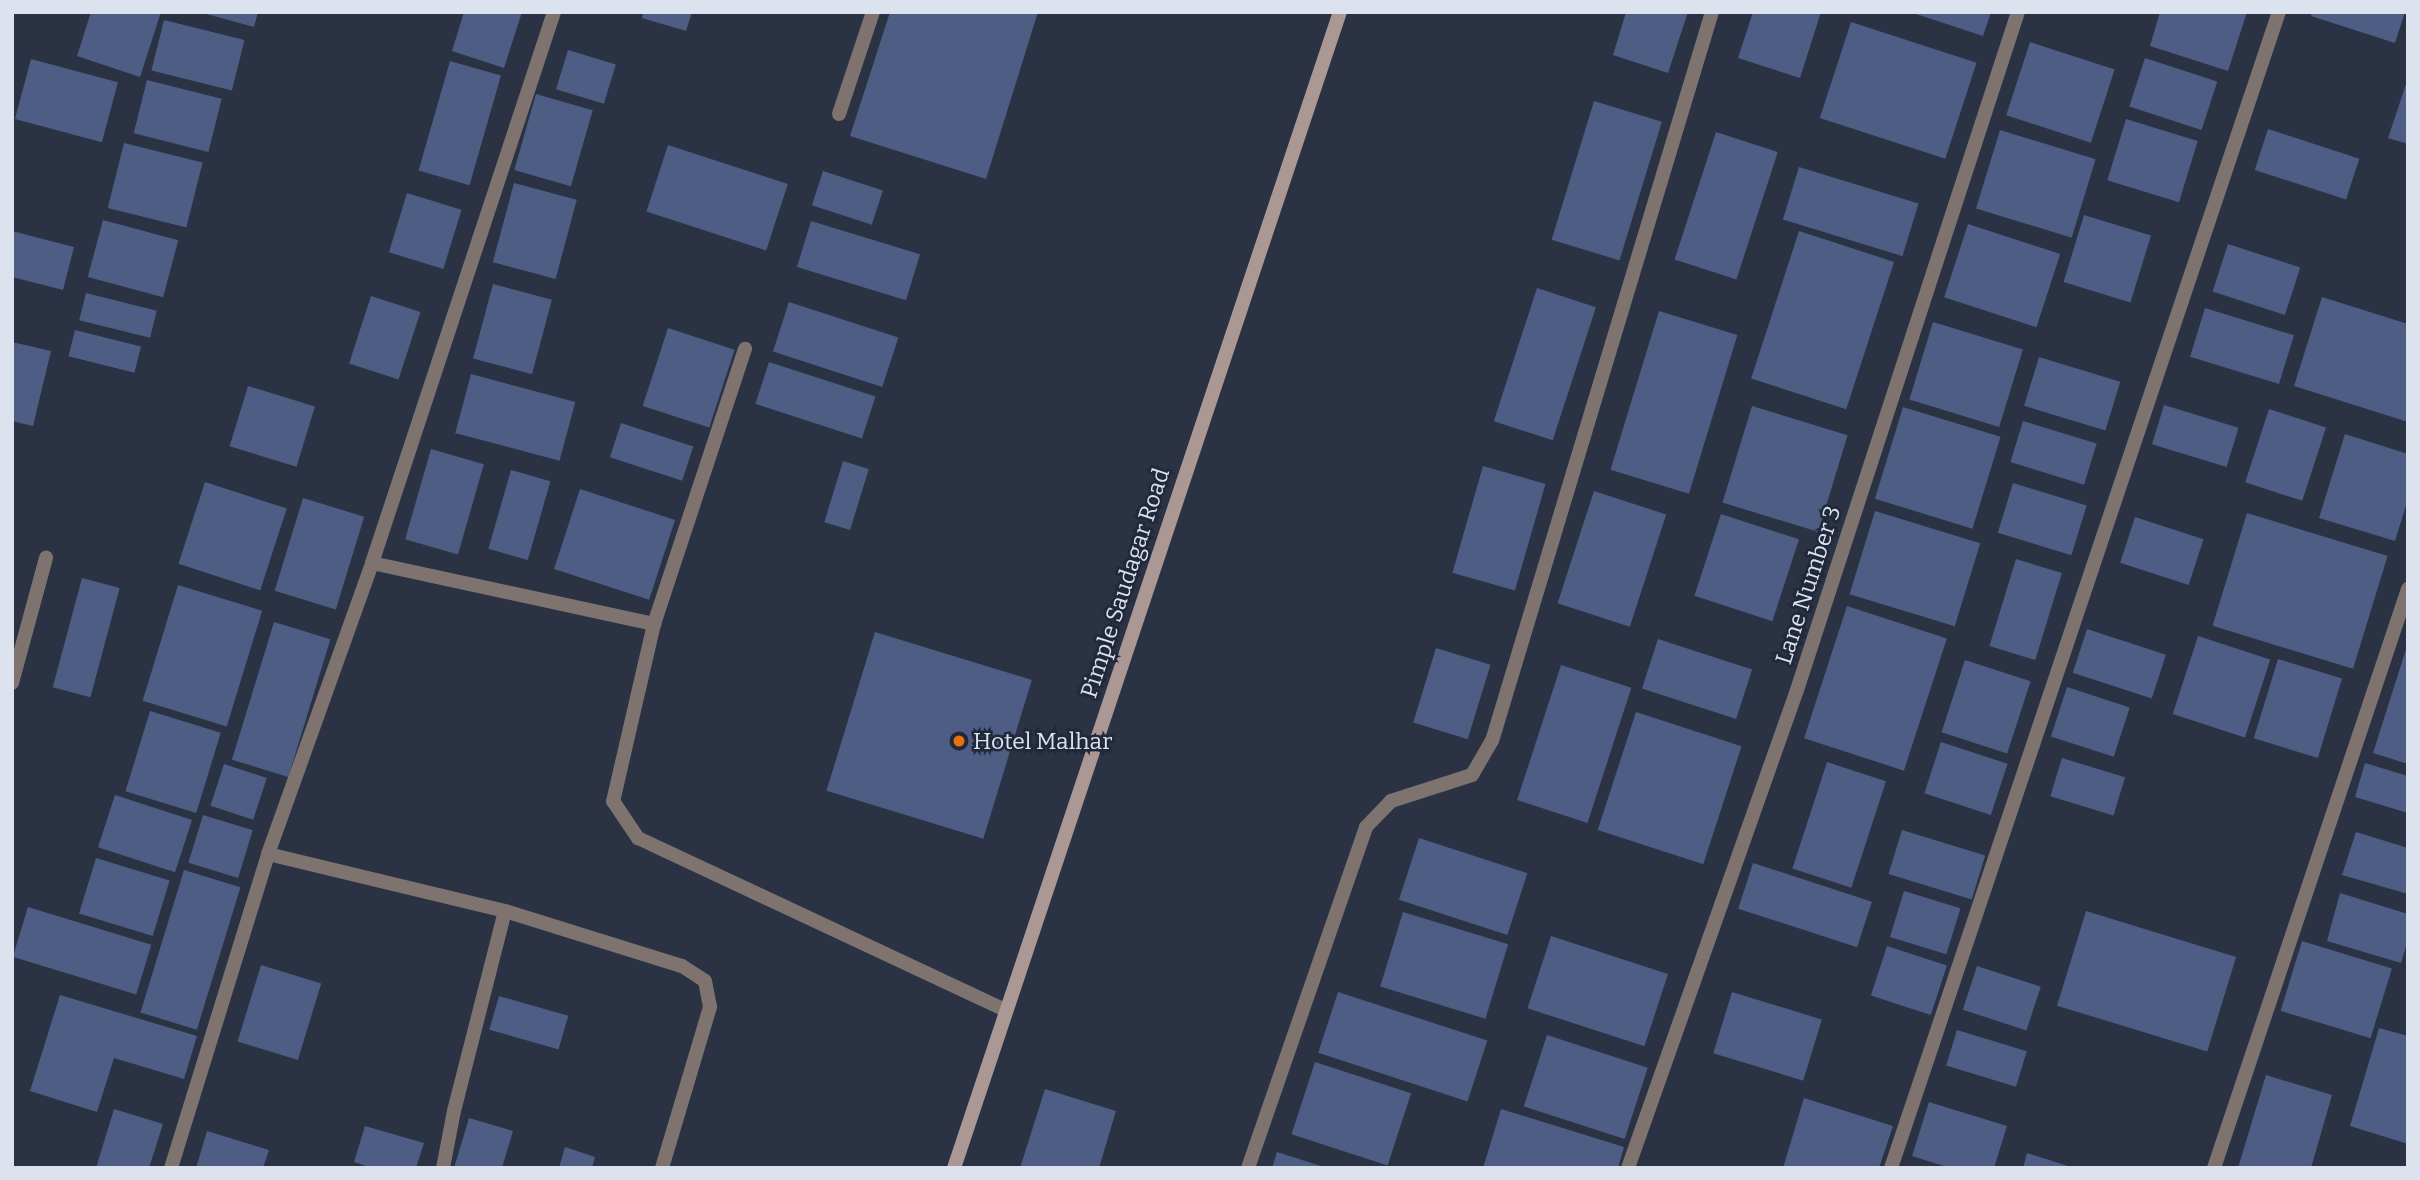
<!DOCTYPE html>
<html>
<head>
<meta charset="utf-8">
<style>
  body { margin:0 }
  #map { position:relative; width:2420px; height:1180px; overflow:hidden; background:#2a3244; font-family:Bitter,serif }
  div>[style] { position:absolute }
  .building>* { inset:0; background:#4d5d84; transform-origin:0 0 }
  .lane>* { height:14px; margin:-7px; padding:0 7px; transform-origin:7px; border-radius:7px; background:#7f7370 }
  .street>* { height:14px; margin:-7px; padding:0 7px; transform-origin:7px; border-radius:7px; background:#7f7370 }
  .secondary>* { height:14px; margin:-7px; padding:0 7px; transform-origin:7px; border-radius:7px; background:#ab9793 }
  .dots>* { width:19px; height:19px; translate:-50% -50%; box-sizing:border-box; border:4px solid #20283a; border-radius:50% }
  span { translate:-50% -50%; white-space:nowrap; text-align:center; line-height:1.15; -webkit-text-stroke:5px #20283a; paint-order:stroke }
  .street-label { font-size:23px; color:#dce2ee }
  .poi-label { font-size:23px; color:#dce2ee }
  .left { translate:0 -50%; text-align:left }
  .frame { position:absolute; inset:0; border:14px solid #dce2ee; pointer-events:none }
</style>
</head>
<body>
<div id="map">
  <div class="building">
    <i style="clip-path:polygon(91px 12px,161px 12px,140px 77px,77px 56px)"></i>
    <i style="clip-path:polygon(199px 12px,258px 12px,254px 27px)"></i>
    <i style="clip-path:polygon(464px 12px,522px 12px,504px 68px,452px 51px)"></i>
    <i style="clip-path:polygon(643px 12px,692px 12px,686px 31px,642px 18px)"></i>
    <i style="clip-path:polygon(890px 12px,1038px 12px,986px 179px,850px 136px)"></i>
    <i style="clip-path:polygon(1626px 12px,1688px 12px,1668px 73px,1613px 55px)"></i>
    <i style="clip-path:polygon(1753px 12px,1821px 12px,1800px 78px,1738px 58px)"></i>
    <i style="clip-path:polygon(1910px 12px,1991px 12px,1983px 36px)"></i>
    <i style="clip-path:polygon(2160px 12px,2247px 12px,2228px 71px,2150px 46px)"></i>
    <i style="clip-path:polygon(2312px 12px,2405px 12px,2395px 43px,2311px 16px)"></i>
    <i style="left:164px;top:20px;width:83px;height:52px;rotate:14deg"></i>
    <i style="left:1851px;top:22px;width:132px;height:101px;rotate:18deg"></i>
    <i style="left:2030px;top:42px;width:89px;height:77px;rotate:18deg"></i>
    <i style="left:568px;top:50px;width:50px;height:41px;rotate:17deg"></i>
    <i style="left:2145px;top:58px;width:76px;height:51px;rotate:18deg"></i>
    <i style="left:31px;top:59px;width:90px;height:62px;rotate:15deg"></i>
    <i style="left:450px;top:61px;width:53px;height:114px;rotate:16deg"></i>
    <i style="clip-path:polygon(2408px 78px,2408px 144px,2388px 138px)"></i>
    <i style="left:147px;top:80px;width:77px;height:55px;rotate:14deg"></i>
    <i style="left:536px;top:94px;width:59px;height:79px;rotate:16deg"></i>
    <i style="left:1594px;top:101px;width:71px;height:145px;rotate:17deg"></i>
    <i style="left:2126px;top:119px;width:75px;height:64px;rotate:17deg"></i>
    <i style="left:2268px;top:129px;width:96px;height:43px;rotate:18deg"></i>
    <i style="left:2000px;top:130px;width:100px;height:82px;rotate:17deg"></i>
    <i style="left:1716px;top:132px;width:65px;height:134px;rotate:18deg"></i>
    <i style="left:124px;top:143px;width:81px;height:67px;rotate:14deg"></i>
    <i style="left:668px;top:145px;width:126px;height:70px;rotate:18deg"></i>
    <i style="left:1799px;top:167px;width:125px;height:55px;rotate:17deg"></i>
    <i style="left:823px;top:171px;width:63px;height:36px;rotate:18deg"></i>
    <i style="left:514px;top:183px;width:65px;height:82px;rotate:15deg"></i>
    <i style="left:407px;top:193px;width:57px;height:62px;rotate:17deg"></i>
    <i style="left:2084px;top:215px;width:70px;height:70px;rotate:17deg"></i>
    <i style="left:103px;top:220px;width:78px;height:59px;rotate:15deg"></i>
    <i style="left:811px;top:221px;width:114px;height:48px;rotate:17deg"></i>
    <i style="left:1968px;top:224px;width:97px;height:77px;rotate:18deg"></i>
    <i style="clip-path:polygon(12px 231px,74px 247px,63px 290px,12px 277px)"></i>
    <i style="left:1799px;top:231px;width:100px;height:155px;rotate:18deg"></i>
    <i style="left:2228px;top:244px;width:76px;height:50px;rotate:18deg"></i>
    <i style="left:493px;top:284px;width:61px;height:77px;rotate:15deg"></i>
    <i style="left:1537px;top:288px;width:62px;height:140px;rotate:18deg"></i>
    <i style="left:86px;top:293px;width:73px;height:28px;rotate:14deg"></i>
    <i style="left:371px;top:296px;width:52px;height:71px;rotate:18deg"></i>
    <i style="clip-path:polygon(2322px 297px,2408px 324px,2408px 422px,2294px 386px)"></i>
    <i style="left:789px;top:302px;width:115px;height:52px;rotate:18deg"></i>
    <i style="left:2205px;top:308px;width:93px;height:51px;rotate:17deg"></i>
    <i style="left:1659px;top:311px;width:82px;height:166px;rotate:17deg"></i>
    <i style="left:1933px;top:322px;width:94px;height:81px;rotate:17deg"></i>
    <i style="left:668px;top:328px;width:70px;height:82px;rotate:18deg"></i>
    <i style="left:75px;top:330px;width:68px;height:27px;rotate:14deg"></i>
    <i style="clip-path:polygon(12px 342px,51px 351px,33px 426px,12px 421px)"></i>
    <i style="left:2039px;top:357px;width:85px;height:51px;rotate:17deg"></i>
    <i style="left:769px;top:362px;width:112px;height:44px;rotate:18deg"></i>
    <i style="left:471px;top:374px;width:108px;height:61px;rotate:15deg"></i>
    <i style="left:248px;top:386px;width:70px;height:63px;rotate:17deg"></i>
    <i style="left:2164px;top:405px;width:78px;height:41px;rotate:17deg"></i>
    <i style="left:1752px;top:406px;width:100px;height:101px;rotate:17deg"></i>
    <i style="left:1903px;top:407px;width:102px;height:96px;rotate:17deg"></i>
    <i style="left:2269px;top:409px;width:60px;height:77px;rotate:18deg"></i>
    <i style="left:2023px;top:421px;width:77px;height:43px;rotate:17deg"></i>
    <i style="left:621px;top:423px;width:76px;height:36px;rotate:18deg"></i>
    <i style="clip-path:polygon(2345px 434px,2408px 454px,2408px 499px,2395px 541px,2319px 518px)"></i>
    <i style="left:431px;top:449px;width:55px;height:94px;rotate:16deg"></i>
    <i style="left:843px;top:461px;width:27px;height:64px;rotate:17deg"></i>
    <i style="left:1483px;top:466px;width:65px;height:111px;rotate:16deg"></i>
    <i style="left:511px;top:470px;width:41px;height:82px;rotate:16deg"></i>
    <i style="left:205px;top:482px;width:86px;height:86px;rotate:18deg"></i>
    <i style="left:2013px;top:483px;width:77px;height:52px;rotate:17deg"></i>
    <i style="left:580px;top:489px;width:100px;height:84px;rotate:18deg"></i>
    <i style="left:1594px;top:491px;width:76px;height:118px;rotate:18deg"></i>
    <i style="left:303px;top:498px;width:64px;height:97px;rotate:17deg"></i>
    <i style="left:1875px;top:511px;width:110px;height:87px;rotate:17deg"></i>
    <i style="left:2247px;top:513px;width:147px;height:118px;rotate:17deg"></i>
    <i style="left:1721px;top:514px;width:82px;height:86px;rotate:18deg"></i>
    <i style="left:2135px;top:517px;width:72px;height:48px;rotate:18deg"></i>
    <i style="left:2016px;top:559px;width:48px;height:91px;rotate:17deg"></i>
    <i style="left:82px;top:578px;width:39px;height:113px;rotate:15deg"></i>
    <i style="left:178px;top:585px;width:88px;height:121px;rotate:17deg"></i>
    <i style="left:1847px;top:606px;width:105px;height:139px;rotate:18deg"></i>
    <i style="left:274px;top:622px;width:59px;height:144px;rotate:17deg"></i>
    <i style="left:2087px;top:629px;width:83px;height:46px;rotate:18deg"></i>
    <i style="left:875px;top:632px;width:164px;height:166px;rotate:17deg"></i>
    <i style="left:2198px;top:636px;width:76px;height:82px;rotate:18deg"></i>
    <i style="left:1658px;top:639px;width:99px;height:52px;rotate:18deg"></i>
    <i style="clip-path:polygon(2408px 643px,2408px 764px,2373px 753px)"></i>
    <i style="left:1436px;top:648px;width:57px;height:78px;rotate:17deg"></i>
    <i style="left:2278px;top:659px;width:67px;height:83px;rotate:17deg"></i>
    <i style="left:1965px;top:660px;width:69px;height:76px;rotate:18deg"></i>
    <i style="left:1561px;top:665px;width:74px;height:142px;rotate:18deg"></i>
    <i style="left:2067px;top:687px;width:66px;height:52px;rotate:18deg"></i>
    <i style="left:150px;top:711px;width:74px;height:84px;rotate:17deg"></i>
    <i style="left:1636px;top:712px;width:111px;height:124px;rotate:18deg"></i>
    <i style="left:1941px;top:742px;width:70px;height:54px;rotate:18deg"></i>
    <i style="left:2062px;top:758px;width:66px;height:40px;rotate:17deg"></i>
    <i style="left:1827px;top:762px;width:62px;height:112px;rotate:18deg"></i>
    <i style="clip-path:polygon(2365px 763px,2408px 776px,2408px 813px,2355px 797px)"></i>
    <i style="left:224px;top:764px;width:45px;height:44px;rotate:18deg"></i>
    <i style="left:115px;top:795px;width:81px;height:55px;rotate:18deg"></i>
    <i style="left:203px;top:815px;width:52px;height:50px;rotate:17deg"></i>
    <i style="left:1902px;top:830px;width:87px;height:46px;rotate:17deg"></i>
    <i style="clip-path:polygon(2356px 832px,2408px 848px,2408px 894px,2342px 875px)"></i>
    <i style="left:1419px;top:838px;width:114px;height:65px;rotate:18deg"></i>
    <i style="left:96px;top:858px;width:77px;height:58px;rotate:17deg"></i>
    <i style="left:1753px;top:863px;width:125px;height:48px;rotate:18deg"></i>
    <i style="left:184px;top:870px;width:59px;height:149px;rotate:17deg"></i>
    <i style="left:1904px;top:891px;width:59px;height:48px;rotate:17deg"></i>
    <i style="clip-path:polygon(2340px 893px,2408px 914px,2408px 940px,2401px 963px,2327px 941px)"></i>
    <i style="left:28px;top:907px;width:129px;height:52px;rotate:17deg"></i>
    <i style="left:2086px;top:911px;width:157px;height:99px;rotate:17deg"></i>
    <i style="left:1403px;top:912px;width:110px;height:78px;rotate:17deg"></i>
    <i style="left:1551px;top:936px;width:123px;height:76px;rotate:18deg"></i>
    <i style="left:2302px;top:941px;width:94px;height:73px;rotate:17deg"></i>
    <i style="left:1887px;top:946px;width:63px;height:52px;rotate:18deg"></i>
    <i style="left:261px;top:965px;width:63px;height:80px;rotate:17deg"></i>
    <i style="left:1977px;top:966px;width:67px;height:46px;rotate:18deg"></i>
    <i style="left:1338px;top:992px;width:157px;height:64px;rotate:18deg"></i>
    <i style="left:1732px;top:992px;width:94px;height:64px;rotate:17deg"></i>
    <i style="clip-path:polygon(60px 995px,197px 1036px,184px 1079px,114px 1058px,97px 1112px,30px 1091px)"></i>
    <i style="left:499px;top:996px;width:72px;height:35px;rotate:16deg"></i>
    <i style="clip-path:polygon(2379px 1028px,2408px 1036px,2408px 1144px,2350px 1126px)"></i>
    <i style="left:1957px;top:1030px;width:73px;height:37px;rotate:17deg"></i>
    <i style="left:1547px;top:1035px;width:106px;height:75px;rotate:18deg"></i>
    <i style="left:1315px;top:1062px;width:101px;height:76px;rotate:18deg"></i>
    <i style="clip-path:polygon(2266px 1075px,2332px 1095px,2311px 1168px,2238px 1168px)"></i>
    <i style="clip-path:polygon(1045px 1089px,1116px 1111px,1099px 1168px,1020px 1168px)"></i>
    <i style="clip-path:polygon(1804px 1098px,1893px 1126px,1879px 1168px,1783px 1168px)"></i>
    <i style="clip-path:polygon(1929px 1102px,2007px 1126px,1994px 1168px,1950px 1168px,1912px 1156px)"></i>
    <i style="clip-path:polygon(114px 1109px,163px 1124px,149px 1168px,96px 1168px)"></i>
    <i style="clip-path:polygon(1501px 1109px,1624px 1147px,1618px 1168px,1483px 1168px)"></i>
    <i style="clip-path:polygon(469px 1118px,513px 1131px,502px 1168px,454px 1168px)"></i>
    <i style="clip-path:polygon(365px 1126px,424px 1143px,416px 1168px,372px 1168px,354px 1162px)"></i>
    <i style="clip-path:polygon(207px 1131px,269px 1150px,263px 1168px,196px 1168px)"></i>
    <i style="clip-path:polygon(565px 1147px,595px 1157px,592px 1168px,559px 1168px)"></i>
    <i style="clip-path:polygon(1277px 1152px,1324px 1167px,1323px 1168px,1272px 1168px)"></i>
    <i style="clip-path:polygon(2027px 1153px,2071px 1167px,2071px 1168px,2023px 1168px)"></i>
  </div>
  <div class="lane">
    <i style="left:839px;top:114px;width:108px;rotate:-71.6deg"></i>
    <i style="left:12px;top:683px;width:130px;rotate:-74.8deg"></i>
  </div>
  <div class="street">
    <i style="left:372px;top:563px;width:289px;rotate:12.2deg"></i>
    <i style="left:654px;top:624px;width:182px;rotate:103deg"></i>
    <i style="left:613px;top:801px;width:45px;rotate:56deg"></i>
    <i style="left:638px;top:838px;width:406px;rotate:25.1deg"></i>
    <i style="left:654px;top:624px;width:290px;rotate:-71.7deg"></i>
    <i style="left:268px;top:854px;width:244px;rotate:13.5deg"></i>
    <i style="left:505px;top:911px;width:185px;rotate:17.3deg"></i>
    <i style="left:682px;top:966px;width:27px;rotate:33deg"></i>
    <i style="left:705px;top:981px;width:26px;rotate:79deg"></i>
    <i style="left:710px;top:1007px;width:168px;rotate:106.6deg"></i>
    <i style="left:171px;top:1168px;width:329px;rotate:-72.8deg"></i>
    <i style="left:268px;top:854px;width:309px;rotate:-70.3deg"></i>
    <i style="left:372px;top:563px;width:580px;rotate:-71.72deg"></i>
    <i style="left:443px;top:1168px;width:58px;rotate:-79.1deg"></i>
    <i style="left:454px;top:1111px;width:206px;rotate:-75.7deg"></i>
    <i style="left:1248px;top:1168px;width:361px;rotate:-70.9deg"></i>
    <i style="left:1366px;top:827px;width:36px;rotate:-46deg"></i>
    <i style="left:1391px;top:801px;width:85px;rotate:-17.8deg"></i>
    <i style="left:1472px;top:775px;width:39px;rotate:-60deg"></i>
    <i style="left:1492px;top:741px;width:761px;rotate:-73.21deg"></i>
    <i style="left:1628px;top:1168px;width:507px;rotate:-70.53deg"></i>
    <i style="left:1797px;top:690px;width:713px;rotate:-71.95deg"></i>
    <i style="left:1891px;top:1168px;width:1219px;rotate:-71.45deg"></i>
    <i style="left:2214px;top:1168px;width:611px;rotate:-71.48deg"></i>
  </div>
  <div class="secondary">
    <i style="left:954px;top:1168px;width:1219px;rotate:-71.54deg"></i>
  </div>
  <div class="dots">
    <i style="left:959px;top:741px;background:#e8710a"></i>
  </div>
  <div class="street-label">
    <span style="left:1125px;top:583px;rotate:-72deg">Pimple Saudagar Road</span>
    <span style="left:1808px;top:585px;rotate:-72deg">Lane Number 3</span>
  </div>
  <div class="poi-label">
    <span class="left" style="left:973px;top:741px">Hotel Malhar</span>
  </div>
  <div class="frame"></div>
</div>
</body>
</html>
